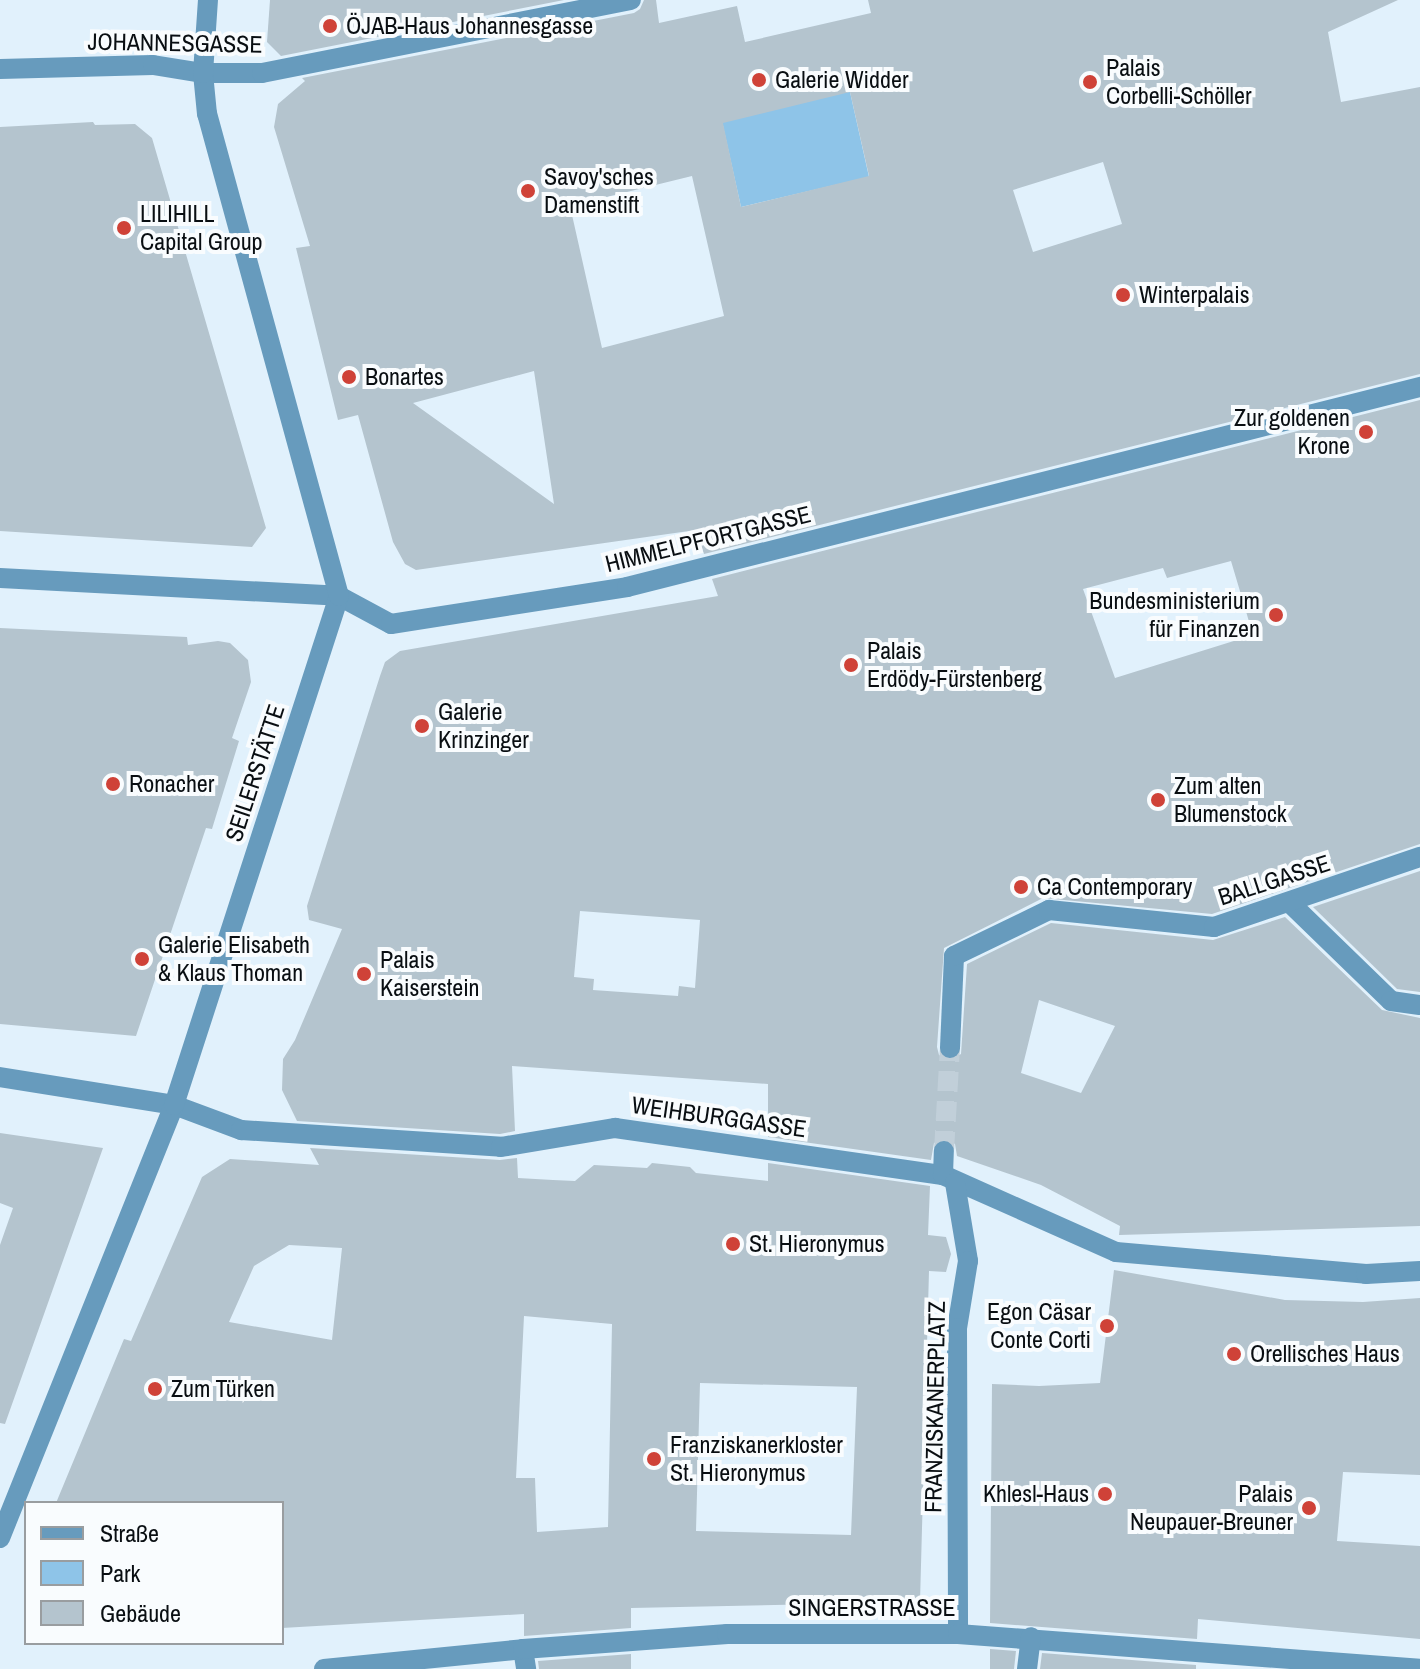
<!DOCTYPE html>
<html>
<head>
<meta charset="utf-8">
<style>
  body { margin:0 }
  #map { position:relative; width:1420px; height:1669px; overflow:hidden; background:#e1f1fc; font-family:"Archivo Narrow",sans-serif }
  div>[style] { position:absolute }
  .green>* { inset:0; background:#8ec4e8 }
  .building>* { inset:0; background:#b4c4ce }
  .minor-tunnel>* { height:20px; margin-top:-10px; transform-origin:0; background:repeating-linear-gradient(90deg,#c1cfd9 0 20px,transparent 0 30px) }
  .minor>* { height:20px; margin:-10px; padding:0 10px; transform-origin:10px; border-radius:10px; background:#679bbd }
  .dots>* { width:22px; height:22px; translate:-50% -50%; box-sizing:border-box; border:4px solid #f9fcfe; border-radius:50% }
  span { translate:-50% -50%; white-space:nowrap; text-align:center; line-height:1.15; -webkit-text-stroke:8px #f9fcfe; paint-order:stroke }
  .poi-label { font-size:24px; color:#090e12 }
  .left { translate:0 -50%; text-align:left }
  .right { translate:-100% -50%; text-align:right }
  .street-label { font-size:24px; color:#090e12 }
  .legend { position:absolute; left:24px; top:1501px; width:260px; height:144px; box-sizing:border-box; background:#f9fcfe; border:2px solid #999da0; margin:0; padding:10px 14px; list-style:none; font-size:24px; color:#090e12 }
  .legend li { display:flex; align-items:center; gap:16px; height:40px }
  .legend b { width:40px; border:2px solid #999da0 }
</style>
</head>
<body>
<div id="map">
  <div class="green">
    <i style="clip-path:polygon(850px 92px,869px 177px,741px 207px,719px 108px)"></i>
  </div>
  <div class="building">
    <i style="clip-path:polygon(270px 0,564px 0,281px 56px,267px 42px)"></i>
    <i style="clip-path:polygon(evenodd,644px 0,656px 0,659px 23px,737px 6px,745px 42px,871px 13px,868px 0,1398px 0,1328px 32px,1341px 102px,1420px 87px,1420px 374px,704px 554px,696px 530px,416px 570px,405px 564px,393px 542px,358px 415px,338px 420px,296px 248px,310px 246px,274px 127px,278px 104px,305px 81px,302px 78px,634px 13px,640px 9px,644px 0,850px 92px,869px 176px,741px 207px,723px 123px,850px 92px,644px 0,1103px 162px,1122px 224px,1033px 252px,1013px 190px,1103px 162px,644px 0,692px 176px,724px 316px,602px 348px,570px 206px,692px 176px,644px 0,534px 371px,554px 504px,413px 403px,534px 371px)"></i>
    <i style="clip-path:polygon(93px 122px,95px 125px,135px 124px,152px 138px,266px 528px,252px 547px,0 531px,0 127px)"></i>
    <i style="clip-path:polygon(evenodd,1420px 400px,1420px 844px,1212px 914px,1043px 898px,944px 948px,937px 1047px,939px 1055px,949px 1061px,961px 1054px,967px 964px,1051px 923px,1213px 940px,1285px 917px,1382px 1010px,1420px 1018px,1420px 1226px,1119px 1235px,1120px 1226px,1041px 1185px,957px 1156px,955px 1144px,945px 1138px,934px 1143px,931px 1160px,768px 1137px,768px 1084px,512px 1066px,515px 1131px,500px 1134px,297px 1121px,282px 1090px,283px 1059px,295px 1040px,342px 929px,309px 920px,307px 906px,380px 676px,385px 662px,400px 651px,718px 596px,712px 579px,1420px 400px,1231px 561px,1253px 635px,1115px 678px,1083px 589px,1163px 568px,1167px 578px,1231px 561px,1420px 400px,580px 911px,700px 920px,695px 988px,679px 986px,678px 996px,593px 990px,594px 979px,574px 977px,580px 911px,1420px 400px,1039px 1000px,1115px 1026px,1081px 1093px,1021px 1073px,1039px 1000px)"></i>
    <i style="clip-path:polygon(0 628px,187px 637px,188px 645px,218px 641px,230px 643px,248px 660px,251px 682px,232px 738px,239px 741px,212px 829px,206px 828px,136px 1036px,0 1024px)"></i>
    <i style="clip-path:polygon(1420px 871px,1420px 992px,1397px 989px,1313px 907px)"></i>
    <i style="clip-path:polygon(0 1133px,103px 1148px,5px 1424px,0 1423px,0 1245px,13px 1208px,0 1203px)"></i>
    <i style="clip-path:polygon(evenodd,310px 1148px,500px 1160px,517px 1158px,518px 1178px,553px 1180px,575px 1181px,594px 1165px,647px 1168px,652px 1163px,690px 1167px,696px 1173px,768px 1181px,768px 1163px,930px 1186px,928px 1235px,946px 1237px,951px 1254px,946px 1272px,929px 1271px,920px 1602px,631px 1608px,631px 1628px,524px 1636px,524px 1614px,282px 1628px,282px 1503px,56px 1503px,124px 1339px,131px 1341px,202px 1177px,230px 1159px,319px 1165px,310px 1148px,289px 1245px,342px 1248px,332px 1340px,229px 1322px,254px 1266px,289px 1245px,310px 1148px,524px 1316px,612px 1324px,608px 1527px,537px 1532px,535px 1478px,516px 1478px,524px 1316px,310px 1148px,700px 1383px,857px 1387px,851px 1535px,696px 1531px,700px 1383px)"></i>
    <i style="clip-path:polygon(1114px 1270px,1285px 1300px,1363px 1302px,1420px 1298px,1420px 1475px,1343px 1472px,1337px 1541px,1420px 1546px,1420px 1639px,1198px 1619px,1197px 1639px,990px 1623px,992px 1384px,1039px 1386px,1100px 1383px)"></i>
    <i style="clip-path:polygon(990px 1649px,1016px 1651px,1014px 1669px,990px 1669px)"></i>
    <i style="clip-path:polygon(1042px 1653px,1196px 1665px,1196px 1669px,1040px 1669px)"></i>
    <i style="clip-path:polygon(631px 1654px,631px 1669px,539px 1669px,538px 1661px)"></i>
  </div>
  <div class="minor-tunnel">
    <i style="left:944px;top:1151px;width:103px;rotate:-86.7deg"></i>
  </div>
  <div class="minor">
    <i style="left:0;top:69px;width:153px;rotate:-1.5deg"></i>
    <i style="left:153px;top:65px;width:51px;rotate:9.1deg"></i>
    <i style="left:203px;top:73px;width:59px"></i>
    <i style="left:262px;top:73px;width:376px;rotate:-11.2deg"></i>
    <i style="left:0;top:578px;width:339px;rotate:3deg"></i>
    <i style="left:339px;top:596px;width:59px;rotate:28.3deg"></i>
    <i style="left:391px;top:624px;width:239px;rotate:-8.9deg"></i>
    <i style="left:627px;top:587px;width:818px;rotate:-14.16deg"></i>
    <i style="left:1291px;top:904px;width:139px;rotate:44.1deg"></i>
    <i style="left:1391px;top:1001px;width:29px;rotate:8deg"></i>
    <i style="left:950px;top:1048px;width:92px;rotate:-87.5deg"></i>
    <i style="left:954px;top:956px;width:106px;rotate:-25.8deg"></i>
    <i style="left:1049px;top:910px;width:166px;rotate:5.9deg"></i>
    <i style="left:1214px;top:927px;width:218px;rotate:-18.8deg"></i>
    <i style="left:0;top:1077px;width:176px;rotate:9.1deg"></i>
    <i style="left:174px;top:1105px;width:72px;rotate:20.5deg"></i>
    <i style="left:241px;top:1130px;width:261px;rotate:3.7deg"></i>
    <i style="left:501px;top:1147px;width:116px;rotate:-9.5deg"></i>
    <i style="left:615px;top:1128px;width:331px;rotate:8.2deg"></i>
    <i style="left:943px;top:1175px;width:189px;rotate:24deg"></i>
    <i style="left:1116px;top:1252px;width:251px;rotate:5deg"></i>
    <i style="left:1366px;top:1274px;width:54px;rotate:-3.2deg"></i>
    <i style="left:943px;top:1175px;width:24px;rotate:-88deg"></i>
    <i style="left:955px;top:1183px;width:79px;rotate:80.5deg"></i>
    <i style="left:968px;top:1261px;width:68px;rotate:99.3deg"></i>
    <i style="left:957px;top:1328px;width:306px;rotate:89.8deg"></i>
    <i style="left:0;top:1538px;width:467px;rotate:-68.1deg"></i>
    <i style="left:174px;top:1105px;width:535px;rotate:-72.04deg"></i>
    <i style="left:339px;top:596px;width:500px;rotate:-105.3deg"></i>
    <i style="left:207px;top:114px;width:41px;rotate:-95.6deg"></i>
    <i style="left:203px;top:73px;width:73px;rotate:-86.1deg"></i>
    <i style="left:523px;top:1649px;width:20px;rotate:81deg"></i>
    <i style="left:324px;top:1669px;width:200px;rotate:-5.7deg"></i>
    <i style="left:523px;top:1649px;width:205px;rotate:-4.2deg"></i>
    <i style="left:727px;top:1634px;width:231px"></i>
    <i style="left:958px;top:1634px;width:463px;rotate:4.3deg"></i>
    <i style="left:1027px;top:1669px;width:32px;rotate:-83deg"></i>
  </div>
  <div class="dots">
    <i style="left:330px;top:26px;background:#cf4238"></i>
    <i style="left:759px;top:80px;background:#cf4238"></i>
    <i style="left:1090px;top:82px;background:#cf4238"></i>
    <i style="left:528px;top:191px;background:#cf4238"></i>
    <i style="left:124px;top:228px;background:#cf4238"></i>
    <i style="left:1123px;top:295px;background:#cf4238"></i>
    <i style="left:349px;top:377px;background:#cf4238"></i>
    <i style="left:1366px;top:432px;background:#cf4238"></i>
    <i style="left:1276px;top:615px;background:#cf4238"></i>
    <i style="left:851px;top:665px;background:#cf4238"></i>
    <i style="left:422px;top:726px;background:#cf4238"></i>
    <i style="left:113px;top:784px;background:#cf4238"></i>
    <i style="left:1158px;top:800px;background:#cf4238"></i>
    <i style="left:1021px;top:887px;background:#cf4238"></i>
    <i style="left:142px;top:959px;background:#cf4238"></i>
    <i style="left:364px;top:974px;background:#cf4238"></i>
    <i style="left:733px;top:1244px;background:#cf4238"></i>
    <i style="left:1107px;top:1326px;background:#cf4238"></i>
    <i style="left:1234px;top:1354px;background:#cf4238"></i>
    <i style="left:155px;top:1389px;background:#cf4238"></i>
    <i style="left:654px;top:1459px;background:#cf4238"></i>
    <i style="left:1105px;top:1494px;background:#cf4238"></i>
    <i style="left:1309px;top:1508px;background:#cf4238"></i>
  </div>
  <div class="poi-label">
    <span class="left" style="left:346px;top:26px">ÖJAB-Haus Johannesgasse</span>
    <span class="left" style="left:1106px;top:82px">Palais<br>Corbelli-Schöller</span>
    <span class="left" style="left:775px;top:80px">Galerie Widder</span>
    <span class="left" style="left:544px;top:191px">Savoy'sches<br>Damenstift</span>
    <span class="left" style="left:140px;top:228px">LILIHILL<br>Capital Group</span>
    <span class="left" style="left:1139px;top:295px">Winterpalais</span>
    <span class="left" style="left:365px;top:377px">Bonartes</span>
    <span class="right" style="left:1350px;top:432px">Zur goldenen<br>Krone</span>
    <span class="right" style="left:1260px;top:615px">Bundesministerium<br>für Finanzen</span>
    <span class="left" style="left:867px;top:665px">Palais<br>Erdödy-Fürstenberg</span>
    <span class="left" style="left:438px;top:726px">Galerie<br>Krinzinger</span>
    <span class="left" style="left:129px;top:784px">Ronacher</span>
    <span class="left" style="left:1174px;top:800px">Zum alten<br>Blumenstock</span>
    <span class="left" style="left:1037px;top:887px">Ca Contemporary</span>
    <span class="left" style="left:158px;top:959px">Galerie Elisabeth<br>&amp; Klaus Thoman</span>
    <span class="left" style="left:380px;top:974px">Palais<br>Kaiserstein</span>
    <span class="left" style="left:749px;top:1244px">St. Hieronymus</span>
    <span class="right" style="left:1091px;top:1326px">Egon Cäsar<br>Conte Corti</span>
    <span class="left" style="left:1250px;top:1354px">Orellisches Haus</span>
    <span class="left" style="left:171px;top:1389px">Zum Türken</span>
    <span class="left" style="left:670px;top:1459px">Franziskanerkloster<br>St. Hieronymus</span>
    <span class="right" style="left:1089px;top:1494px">Khlesl-Haus</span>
    <span class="right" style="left:1293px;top:1508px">Palais<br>Neupauer-Breuner</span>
  </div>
  <div class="street-label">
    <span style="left:175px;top:43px;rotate:1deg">JOHANNESGASSE</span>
    <span style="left:708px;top:539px;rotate:-14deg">HIMMELPFORTGASSE</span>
    <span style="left:255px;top:773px;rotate:-72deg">SEILERSTÄTTE</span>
    <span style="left:1274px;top:880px;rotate:-18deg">BALLGASSE</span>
    <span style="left:719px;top:1117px;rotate:8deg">WEIHBURGGASSE</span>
    <span style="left:935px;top:1407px;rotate:-89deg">FRANZISKANERPLATZ</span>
    <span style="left:872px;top:1608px">SINGERSTRASSE</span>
  </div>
  <ul class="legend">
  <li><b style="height:10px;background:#679bbd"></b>Straße</li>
  <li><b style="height:22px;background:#8ec4e8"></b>Park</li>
  <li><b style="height:22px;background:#b4c4ce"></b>Gebäude</li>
  </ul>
</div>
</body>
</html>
